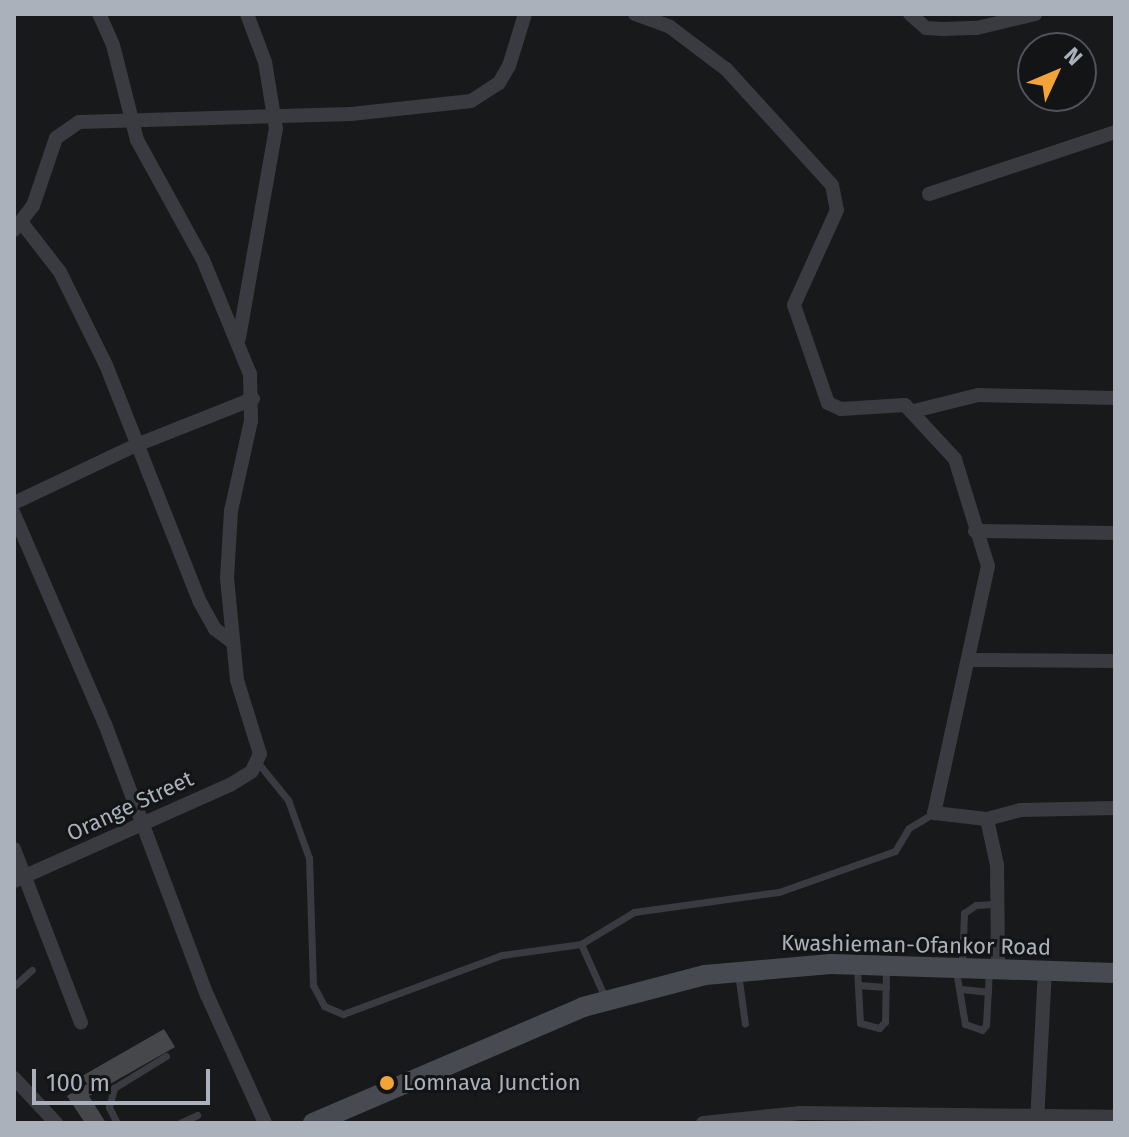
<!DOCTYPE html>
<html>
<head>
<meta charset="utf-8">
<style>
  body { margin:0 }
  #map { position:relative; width:1129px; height:1137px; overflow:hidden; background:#18191b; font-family:"Fira Sans",sans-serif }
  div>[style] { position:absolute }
  .building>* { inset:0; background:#45474b }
  .service>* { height:7px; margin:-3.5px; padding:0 3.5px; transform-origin:3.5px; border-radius:3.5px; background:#393b40 }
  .minor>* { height:14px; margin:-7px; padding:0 7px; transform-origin:7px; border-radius:7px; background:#393b40 }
  .secondary>* { height:20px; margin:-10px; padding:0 10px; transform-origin:10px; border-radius:10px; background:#474a50 }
  .dots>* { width:22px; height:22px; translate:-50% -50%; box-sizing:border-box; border:4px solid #131416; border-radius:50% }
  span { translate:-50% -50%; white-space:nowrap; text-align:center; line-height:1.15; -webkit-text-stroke:6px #131416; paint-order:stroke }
  .street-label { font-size:22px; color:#abb1ba }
  .poi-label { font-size:22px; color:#abb1ba }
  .left { translate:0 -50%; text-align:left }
  .frame { position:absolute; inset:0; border:16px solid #abb1ba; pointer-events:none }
  .north { position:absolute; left:1017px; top:32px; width:80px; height:80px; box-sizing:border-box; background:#131416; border:2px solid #505358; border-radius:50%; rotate:46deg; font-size:22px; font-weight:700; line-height:32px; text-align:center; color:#abb1ba }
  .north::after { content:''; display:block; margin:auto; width:28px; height:36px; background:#f3a438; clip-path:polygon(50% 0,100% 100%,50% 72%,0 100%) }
  .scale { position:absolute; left:32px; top:1069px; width:178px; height:36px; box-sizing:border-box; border:4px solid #abb1ba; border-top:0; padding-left:10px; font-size:24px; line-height:28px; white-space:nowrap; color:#abb1ba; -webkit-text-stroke:6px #131416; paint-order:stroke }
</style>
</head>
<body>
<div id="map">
  <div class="building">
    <i style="clip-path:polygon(164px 1029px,175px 1047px,89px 1096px,106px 1123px,85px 1123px,67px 1096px,87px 1084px,82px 1076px)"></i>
  </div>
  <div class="service">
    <i style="left:258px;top:763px;width:48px;rotate:51deg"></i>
    <i style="left:288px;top:800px;width:62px;rotate:70.1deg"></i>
    <i style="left:309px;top:858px;width:127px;rotate:88.2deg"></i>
    <i style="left:313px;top:985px;width:24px;rotate:62deg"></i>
    <i style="left:324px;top:1006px;width:21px;rotate:23deg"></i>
    <i style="left:343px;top:1014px;width:170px;rotate:-20.4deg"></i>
    <i style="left:502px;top:955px;width:80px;rotate:-7.9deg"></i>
    <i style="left:581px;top:944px;width:62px;rotate:-31.1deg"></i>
    <i style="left:634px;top:912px;width:146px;rotate:-7.9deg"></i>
    <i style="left:779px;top:892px;width:123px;rotate:-19.5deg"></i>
    <i style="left:895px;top:851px;width:27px;rotate:-59deg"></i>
    <i style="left:909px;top:828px;width:29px;rotate:-31deg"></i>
    <i style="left:581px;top:944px;width:61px;rotate:65.9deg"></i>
    <i style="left:962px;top:966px;width:53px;rotate:-87.8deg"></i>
    <i style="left:964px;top:913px;width:14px;rotate:-34deg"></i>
    <i style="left:976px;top:905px;width:22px;rotate:-3deg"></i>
    <i style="left:857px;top:968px;width:55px;rotate:86.9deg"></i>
    <i style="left:860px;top:1023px;width:20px;rotate:15deg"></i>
    <i style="left:879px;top:1028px;width:8px;rotate:-45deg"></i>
    <i style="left:885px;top:1022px;width:54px;rotate:-88.9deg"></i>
    <i style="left:956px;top:971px;width:54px;rotate:80.4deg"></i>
    <i style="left:965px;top:1024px;width:18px;rotate:19deg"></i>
    <i style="left:982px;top:1030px;width:6px;rotate:-51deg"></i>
    <i style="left:986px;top:1025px;width:55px;rotate:-86.9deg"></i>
    <i style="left:738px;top:973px;width:51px;rotate:82.2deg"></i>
    <i style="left:858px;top:985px;width:28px;rotate:4deg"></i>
    <i style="left:14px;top:986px;width:24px;rotate:-42deg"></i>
    <i style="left:961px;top:989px;width:27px;rotate:6deg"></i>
    <i style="left:117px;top:1123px;width:18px;rotate:-117deg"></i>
    <i style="left:109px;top:1107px;width:20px;rotate:-75deg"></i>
    <i style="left:114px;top:1088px;width:61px;rotate:-31.6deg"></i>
    <i style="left:180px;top:1123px;width:19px;rotate:-25deg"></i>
  </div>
  <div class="minor">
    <i style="left:635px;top:14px;width:37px;rotate:20deg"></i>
    <i style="left:670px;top:27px;width:70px;rotate:36.9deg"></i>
    <i style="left:726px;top:69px;width:157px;rotate:47.6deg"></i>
    <i style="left:832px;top:185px;width:25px;rotate:79deg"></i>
    <i style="left:837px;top:210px;width:104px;rotate:114.4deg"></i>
    <i style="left:794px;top:305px;width:104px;rotate:70.9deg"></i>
    <i style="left:828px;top:403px;width:14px;rotate:25deg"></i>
    <i style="left:841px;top:409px;width:64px;rotate:-3.6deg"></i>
    <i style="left:905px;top:405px;width:74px;rotate:47.2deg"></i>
    <i style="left:955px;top:459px;width:112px;rotate:72.9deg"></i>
    <i style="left:988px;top:566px;width:253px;rotate:102.3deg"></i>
    <i style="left:934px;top:813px;width:53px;rotate:6.5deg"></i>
    <i style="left:987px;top:819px;width:34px;rotate:-15deg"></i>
    <i style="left:1020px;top:810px;width:95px;rotate:-1.2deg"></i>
    <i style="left:910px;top:14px;width:21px;rotate:41deg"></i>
    <i style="left:926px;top:28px;width:17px;rotate:3deg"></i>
    <i style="left:943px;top:29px;width:34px;rotate:-2deg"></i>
    <i style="left:977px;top:28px;width:60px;rotate:-13.6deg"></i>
    <i style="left:929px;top:194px;width:196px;rotate:-18.4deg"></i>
    <i style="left:22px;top:223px;width:62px;rotate:52.2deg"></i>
    <i style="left:60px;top:272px;width:104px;rotate:63.7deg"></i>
    <i style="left:106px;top:365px;width:255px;rotate:68.4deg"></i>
    <i style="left:200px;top:602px;width:31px;rotate:61deg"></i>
    <i style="left:215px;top:629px;width:21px;rotate:37deg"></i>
    <i style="left:14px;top:230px;width:31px;rotate:-52deg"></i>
    <i style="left:33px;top:206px;width:72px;rotate:-71.3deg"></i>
    <i style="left:56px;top:138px;width:28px;rotate:-35deg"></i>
    <i style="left:79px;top:122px;width:272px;rotate:-1.7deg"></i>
    <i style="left:351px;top:114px;width:121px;rotate:-6.2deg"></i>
    <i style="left:471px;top:101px;width:33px;rotate:-33deg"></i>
    <i style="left:499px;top:83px;width:20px;rotate:-60deg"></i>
    <i style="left:509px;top:66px;width:54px;rotate:-72.9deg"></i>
    <i style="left:239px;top:338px;width:212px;rotate:-80deg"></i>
    <i style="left:276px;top:129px;width:68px;rotate:-99.3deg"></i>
    <i style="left:265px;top:62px;width:51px;rotate:-110.6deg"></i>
    <i style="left:914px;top:411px;width:66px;rotate:-14deg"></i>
    <i style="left:978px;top:395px;width:137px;rotate:1.3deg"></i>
    <i style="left:14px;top:503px;width:133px;rotate:-25.4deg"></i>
    <i style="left:134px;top:446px;width:128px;rotate:-21.6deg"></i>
    <i style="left:14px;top:514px;width:229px;rotate:66.6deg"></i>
    <i style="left:105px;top:724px;width:290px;rotate:69.4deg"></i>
    <i style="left:207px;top:995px;width:141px;rotate:65.6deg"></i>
    <i style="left:975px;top:531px;width:140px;rotate:0.8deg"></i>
    <i style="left:968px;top:660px;width:147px;rotate:0.4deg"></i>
    <i style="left:987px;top:819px;width:47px;rotate:77.7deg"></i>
    <i style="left:997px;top:865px;width:103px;rotate:89.4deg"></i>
    <i style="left:14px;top:849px;width:186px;rotate:68.9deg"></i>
    <i style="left:14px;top:881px;width:236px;rotate:-24deg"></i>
    <i style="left:230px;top:785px;width:26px;rotate:-32deg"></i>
    <i style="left:252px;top:771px;width:19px;rotate:-65deg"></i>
    <i style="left:260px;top:754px;width:77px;rotate:-107.3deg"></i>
    <i style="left:237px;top:680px;width:102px;rotate:-95.6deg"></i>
    <i style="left:227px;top:578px;width:67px;rotate:-86.6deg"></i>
    <i style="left:231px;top:511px;width:92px;rotate:-77.5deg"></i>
    <i style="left:251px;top:421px;width:47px;rotate:-91.2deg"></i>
    <i style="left:250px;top:374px;width:123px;rotate:-112.4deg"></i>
    <i style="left:203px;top:260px;width:137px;rotate:-118.8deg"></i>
    <i style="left:137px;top:140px;width:98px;rotate:-104.2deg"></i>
    <i style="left:113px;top:45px;width:34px;rotate:-114deg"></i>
    <i style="left:14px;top:1078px;width:62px;rotate:47deg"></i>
    <i style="left:1037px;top:1122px;width:151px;rotate:-87deg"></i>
    <i style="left:703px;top:1123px;width:98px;rotate:-5.9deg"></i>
    <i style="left:800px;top:1113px;width:315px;rotate:0.7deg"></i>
  </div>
  <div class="secondary">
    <i style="left:313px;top:1123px;width:294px;rotate:-23.2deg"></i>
    <i style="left:583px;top:1007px;width:126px;rotate:-14.7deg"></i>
    <i style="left:705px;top:975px;width:126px;rotate:-5deg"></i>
    <i style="left:831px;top:964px;width:284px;rotate:1.8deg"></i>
  </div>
  <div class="dots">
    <i style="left:387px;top:1083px;background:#f3a438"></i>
  </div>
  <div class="street-label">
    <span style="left:130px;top:806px;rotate:-25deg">Orange Street</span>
    <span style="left:916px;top:945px;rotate:1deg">Kwashieman-Ofankor Road</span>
  </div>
  <div class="poi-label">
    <span class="left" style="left:403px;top:1083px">Lomnava Junction</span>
  </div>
  <div class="frame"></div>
  <div class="north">N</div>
  <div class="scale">100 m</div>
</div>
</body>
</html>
